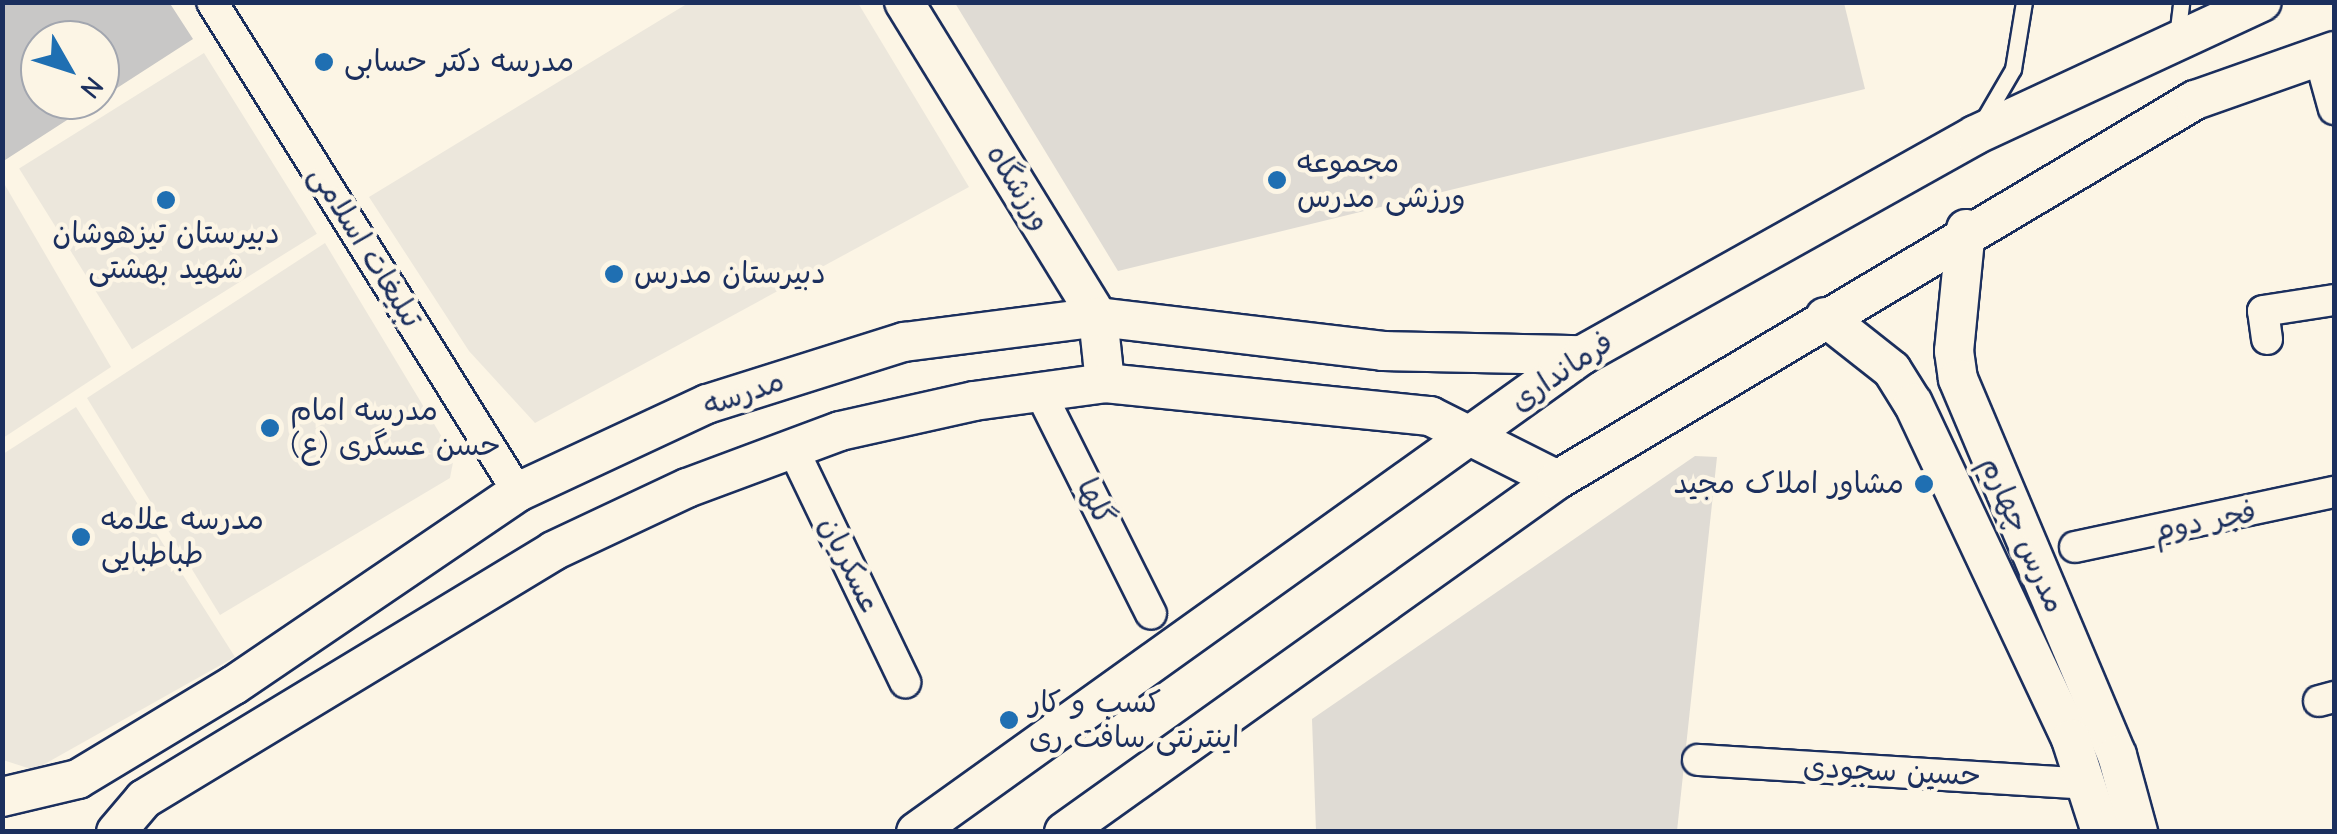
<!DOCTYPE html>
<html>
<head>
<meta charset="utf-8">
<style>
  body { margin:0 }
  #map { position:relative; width:2337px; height:834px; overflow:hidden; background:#fcf5e5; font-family:"Comic Neue","Playpen Sans Arabic",sans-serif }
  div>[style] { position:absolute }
  .built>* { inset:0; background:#ece7dc; transform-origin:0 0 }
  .green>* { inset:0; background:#dfdbd4 }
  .building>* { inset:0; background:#c8c7c6 }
  .roads { filter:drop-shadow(2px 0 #1b2f5e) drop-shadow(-2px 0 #1b2f5e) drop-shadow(0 2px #1b2f5e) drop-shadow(0 -2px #1b2f5e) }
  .service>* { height:15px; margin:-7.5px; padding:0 7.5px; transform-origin:7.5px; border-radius:7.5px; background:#fcf5e5 }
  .minor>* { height:30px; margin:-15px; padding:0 15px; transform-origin:15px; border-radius:15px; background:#fcf5e5 }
  .tertiary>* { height:38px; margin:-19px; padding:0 19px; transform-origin:19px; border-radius:19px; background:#fcf5e5 }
  .dots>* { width:28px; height:28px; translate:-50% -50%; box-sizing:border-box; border:5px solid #fcf5e5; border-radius:50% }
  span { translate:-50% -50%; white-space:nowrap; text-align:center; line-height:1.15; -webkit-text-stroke:9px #fcf5e5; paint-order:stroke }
  .poi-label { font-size:30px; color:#1b2f5e }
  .left { translate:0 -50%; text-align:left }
  .right { translate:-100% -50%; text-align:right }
  .street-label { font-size:30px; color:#1b2f5e }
  .frame { position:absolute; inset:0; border:5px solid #1b2f5e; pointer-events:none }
  .north { position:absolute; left:20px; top:20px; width:100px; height:100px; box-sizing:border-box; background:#fcf5e5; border:2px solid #a2a6af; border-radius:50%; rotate:129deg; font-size:28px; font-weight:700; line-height:40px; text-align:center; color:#1b2f5e }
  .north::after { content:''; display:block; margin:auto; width:35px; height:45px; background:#1f6fb2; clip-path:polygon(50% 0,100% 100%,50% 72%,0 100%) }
</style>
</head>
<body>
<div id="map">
  <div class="built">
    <i style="clip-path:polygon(690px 2px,858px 3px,969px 187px,535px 423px,469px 351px,369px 197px)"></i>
    <i style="left:204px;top:53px;width:213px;height:218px;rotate:58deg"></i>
    <i style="clip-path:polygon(2px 180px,111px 367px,3px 438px,2px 438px)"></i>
    <i style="clip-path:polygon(325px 243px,454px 457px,450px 478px,220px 615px,87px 398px)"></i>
    <i style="clip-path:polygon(76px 407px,235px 657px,34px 770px,3px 760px,3px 454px)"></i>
  </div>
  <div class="green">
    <i style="clip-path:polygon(955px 3px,1844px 3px,1865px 89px,1118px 271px)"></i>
    <i style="clip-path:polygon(1695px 456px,1717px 457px,1677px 831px,1316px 831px,1312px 719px)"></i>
  </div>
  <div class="building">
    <i style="clip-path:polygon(2px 2px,169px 2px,193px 39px,100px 99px,100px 40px,40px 40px,40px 100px,98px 100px,2px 162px)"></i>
  </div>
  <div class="roads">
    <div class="service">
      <i style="left:2177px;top:37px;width:35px;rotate:-83deg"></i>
      <i style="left:1981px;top:124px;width:64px;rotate:-59.8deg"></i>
      <i style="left:2013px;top:69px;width:68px;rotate:-80.7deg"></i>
    </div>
    <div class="minor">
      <i style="left:212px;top:2px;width:578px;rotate:58.02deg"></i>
      <i style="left:2319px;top:55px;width:56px;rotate:74.5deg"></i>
      <i style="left:2267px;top:339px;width:28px;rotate:-98deg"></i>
      <i style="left:2263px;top:311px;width:72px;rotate:-8.8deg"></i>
      <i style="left:1039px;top:390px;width:250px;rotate:63.4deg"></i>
      <i style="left:793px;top:449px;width:259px;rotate:64.3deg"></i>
      <i style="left:2075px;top:547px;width:265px;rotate:-12deg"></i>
      <i style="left:2319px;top:701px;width:16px;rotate:-15deg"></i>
      <i style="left:1698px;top:760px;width:390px;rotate:3.5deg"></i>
    </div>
    <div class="tertiary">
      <i style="left:904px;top:2px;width:370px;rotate:58.4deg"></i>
      <i style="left:1098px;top:317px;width:66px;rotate:83.9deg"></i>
      <i style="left:1966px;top:229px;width:123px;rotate:95.6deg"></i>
      <i style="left:1954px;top:351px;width:28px;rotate:82deg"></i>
      <i style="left:1958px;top:379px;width:408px;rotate:67.1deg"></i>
      <i style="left:2117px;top:755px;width:80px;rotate:74.7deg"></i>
      <i style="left:1825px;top:317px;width:85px;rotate:38.3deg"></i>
      <i style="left:1892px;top:370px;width:39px;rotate:58deg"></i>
      <i style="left:1913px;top:403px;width:371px;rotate:64.8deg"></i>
      <i style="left:2071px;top:739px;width:98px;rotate:72.1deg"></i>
      <i style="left:2px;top:797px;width:78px;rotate:-13.3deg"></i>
      <i style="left:78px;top:779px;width:182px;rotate:-31.1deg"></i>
      <i style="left:234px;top:685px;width:343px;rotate:-34.2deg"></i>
      <i style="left:518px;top:492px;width:208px;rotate:-25deg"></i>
      <i style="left:707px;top:404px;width:207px;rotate:-17.5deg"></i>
      <i style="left:904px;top:342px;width:196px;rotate:-7.3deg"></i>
      <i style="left:1098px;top:317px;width:287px;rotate:6.8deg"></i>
      <i style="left:1383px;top:351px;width:199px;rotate:1.2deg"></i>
      <i style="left:116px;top:832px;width:43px;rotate:-49.7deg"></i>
      <i style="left:144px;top:799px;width:478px;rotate:-31.2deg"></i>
      <i style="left:553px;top:551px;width:148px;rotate:-25.2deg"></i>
      <i style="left:687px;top:488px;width:163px;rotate:-20.4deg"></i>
      <i style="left:840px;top:431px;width:137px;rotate:-12.6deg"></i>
      <i style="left:974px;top:401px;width:132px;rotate:-7.8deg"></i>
      <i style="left:1105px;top:383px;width:327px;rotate:5.8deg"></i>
      <i style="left:1430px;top:416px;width:142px;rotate:26.7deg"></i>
      <i style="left:916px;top:832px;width:819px;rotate:-35.61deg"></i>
      <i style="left:1582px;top:355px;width:450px;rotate:-29.2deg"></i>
      <i style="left:1975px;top:135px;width:316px;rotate:-24.9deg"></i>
      <i style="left:1064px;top:832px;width:606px;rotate:-35.53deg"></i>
      <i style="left:1557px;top:480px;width:743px;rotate:-30.78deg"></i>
      <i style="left:2195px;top:100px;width:147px;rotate:-19.4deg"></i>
    </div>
  </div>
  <div class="dots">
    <i style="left:324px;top:62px;background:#1f6fb2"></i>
    <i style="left:1277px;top:180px;background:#1f6fb2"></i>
    <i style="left:166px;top:200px;background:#1f6fb2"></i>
    <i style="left:614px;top:274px;background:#1f6fb2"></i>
    <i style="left:270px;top:428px;background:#1f6fb2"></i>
    <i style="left:1924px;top:484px;background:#1f6fb2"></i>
    <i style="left:81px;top:537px;background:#1f6fb2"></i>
    <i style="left:1009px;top:720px;background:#1f6fb2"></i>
  </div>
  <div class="poi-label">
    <span class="left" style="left:344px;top:62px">مدرسه دکتر حسابی</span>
    <span class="left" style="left:1297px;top:180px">مجموعه<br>ورزشی مدرس</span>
    <span style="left:166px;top:251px">دبیرستان تیزهوشان<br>شهید بهشتی</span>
    <span class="left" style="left:634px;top:274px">دبیرستان مدرس</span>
    <span class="left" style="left:290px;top:428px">مدرسه امام<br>حسن عسگری (ع)</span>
    <span class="right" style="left:1904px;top:484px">مشاور املاک مجید</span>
    <span class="left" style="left:101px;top:537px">مدرسه علامه<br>طباطبایی</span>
    <span class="left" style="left:1029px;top:720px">کسب و کار<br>اینترنتی سافت ری</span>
  </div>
  <div class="street-label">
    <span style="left:1018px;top:188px;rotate:58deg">ورزشگاه</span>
    <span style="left:365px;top:247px;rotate:58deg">تبلیغات اسلامی</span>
    <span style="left:1562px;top:372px;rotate:-34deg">فرمانداری</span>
    <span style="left:744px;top:394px;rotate:-19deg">مدرسه</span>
    <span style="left:1095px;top:502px;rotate:64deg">گلها</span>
    <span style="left:2205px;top:522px;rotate:-11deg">فجر دوم</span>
    <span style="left:2022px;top:535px;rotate:66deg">مدرس چهارم</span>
    <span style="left:849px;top:565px;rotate:64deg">عسکریان</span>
    <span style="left:1892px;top:772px;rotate:3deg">حسین سجودی</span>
  </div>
  <div class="frame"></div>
  <div class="north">N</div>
</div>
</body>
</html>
